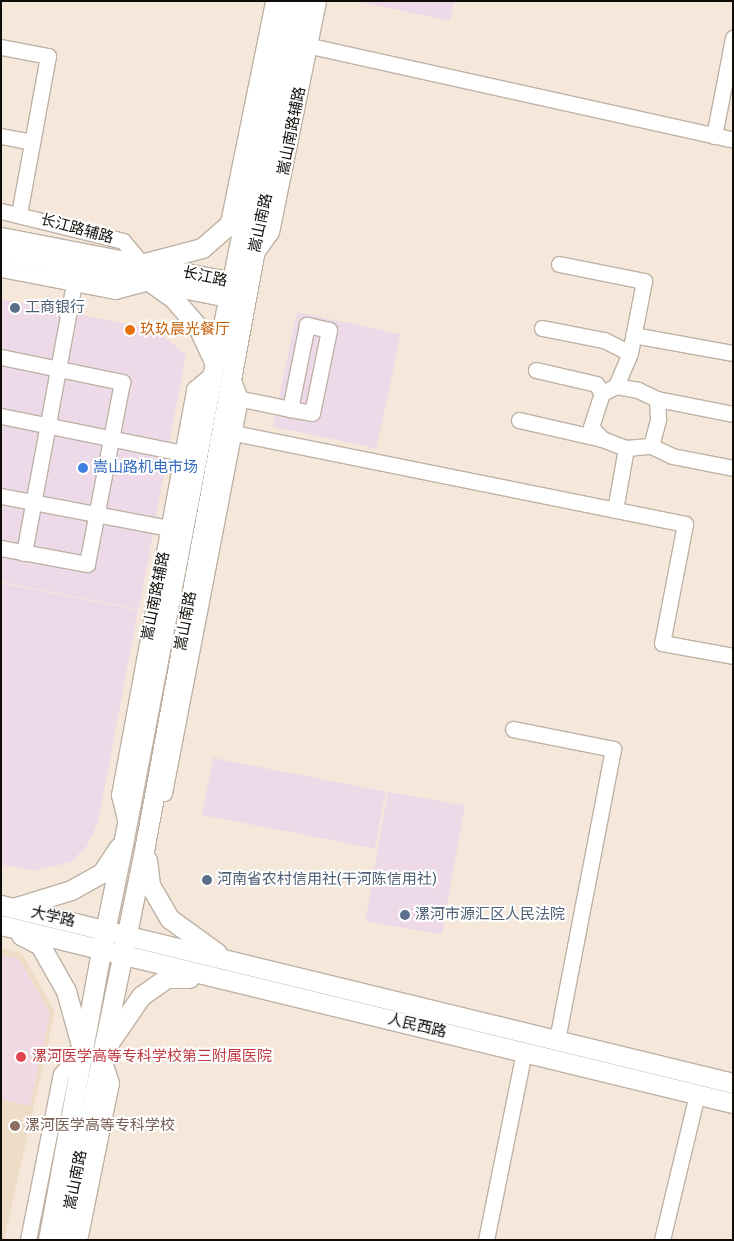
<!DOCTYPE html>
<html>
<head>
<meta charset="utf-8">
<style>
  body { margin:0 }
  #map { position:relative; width:734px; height:1241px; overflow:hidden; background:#f5e8da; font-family:"Fira Sans","Noto Sans SC",sans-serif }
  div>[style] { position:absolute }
  .commercial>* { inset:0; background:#eed9e8; transform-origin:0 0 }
  .built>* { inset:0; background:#eedcc7 }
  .medical>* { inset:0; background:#f1d9e3 }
  .roads { filter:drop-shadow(1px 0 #beb1a4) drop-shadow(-1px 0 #beb1a4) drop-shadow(0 1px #beb1a4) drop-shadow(0 -1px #beb1a4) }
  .minor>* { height:15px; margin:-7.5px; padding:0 7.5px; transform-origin:7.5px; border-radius:7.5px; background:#fff }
  .major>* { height:19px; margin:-9.5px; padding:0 9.5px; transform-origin:9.5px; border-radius:9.5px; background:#fff }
  .dots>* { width:14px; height:14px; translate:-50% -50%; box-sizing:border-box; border:2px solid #fff; border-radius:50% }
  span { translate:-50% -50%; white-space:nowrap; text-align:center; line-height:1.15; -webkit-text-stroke:4px #fff; paint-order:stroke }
  .street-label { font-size:15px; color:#100c08 }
  .service-label { font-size:15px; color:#4e5e75 }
  .left { translate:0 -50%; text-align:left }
  .food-label { font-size:15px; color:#c56008 }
  .shop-label { font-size:15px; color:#366cbe }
  .health-label { font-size:15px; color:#be3a42 }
  .education-label { font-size:15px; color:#785e54 }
  .frame { position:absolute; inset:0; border:2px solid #100c08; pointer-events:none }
</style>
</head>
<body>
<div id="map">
  <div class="commercial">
    <i style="clip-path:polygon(356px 1px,454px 1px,450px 21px)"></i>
    <i style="clip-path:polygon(1px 299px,153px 329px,186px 354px,139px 609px,1px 582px)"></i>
    <i style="left:297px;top:312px;width:106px;height:117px;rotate:12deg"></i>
    <i style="clip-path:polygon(1px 583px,138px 610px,98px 823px,87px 846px,71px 862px,33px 871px,1px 864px)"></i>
    <i style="left:213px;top:758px;width:176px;height:58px;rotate:11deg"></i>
    <i style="left:388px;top:792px;width:78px;height:131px;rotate:10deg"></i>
  </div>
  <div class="built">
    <i style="clip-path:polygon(1px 948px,22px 953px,55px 1012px,4px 1240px,1px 1240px)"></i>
  </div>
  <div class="medical">
    <i style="clip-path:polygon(1px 955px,19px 959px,50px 1013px,30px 1106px,1px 1100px)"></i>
  </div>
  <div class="roads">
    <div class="minor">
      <i style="left:288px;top:41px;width:456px;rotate:12.5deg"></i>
      <i style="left:1px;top:47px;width:48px;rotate:10.8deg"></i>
      <i style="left:48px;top:56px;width:161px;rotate:100.4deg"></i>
      <i style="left:1px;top:136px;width:32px;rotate:11deg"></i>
      <i style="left:714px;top:136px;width:100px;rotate:-79deg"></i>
      <i style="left:1px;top:211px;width:126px;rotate:13.8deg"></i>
      <i style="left:123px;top:241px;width:30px;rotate:50deg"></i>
      <i style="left:228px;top:223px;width:227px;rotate:-78.5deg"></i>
      <i style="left:255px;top:254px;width:27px;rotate:-54deg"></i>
      <i style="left:271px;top:232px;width:236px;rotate:-78.5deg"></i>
      <i style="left:559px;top:264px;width:87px;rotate:11.3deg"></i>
      <i style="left:644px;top:281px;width:73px;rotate:101deg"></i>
      <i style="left:630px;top:353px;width:36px;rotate:113deg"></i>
      <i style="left:1px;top:269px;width:116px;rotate:10.9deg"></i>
      <i style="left:115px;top:291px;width:35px;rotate:-15deg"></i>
      <i style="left:542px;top:328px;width:63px;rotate:11deg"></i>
      <i style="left:604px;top:340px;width:29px;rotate:27deg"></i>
      <i style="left:633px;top:335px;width:102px;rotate:10.2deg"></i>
      <i style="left:1px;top:357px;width:124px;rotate:11.7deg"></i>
      <i style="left:122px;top:382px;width:185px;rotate:100.9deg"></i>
      <i style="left:87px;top:564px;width:87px;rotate:-169.5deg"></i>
      <i style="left:536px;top:370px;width:62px;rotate:13.1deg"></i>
      <i style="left:596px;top:384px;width:11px;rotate:56deg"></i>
      <i style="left:232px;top:397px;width:59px;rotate:11.7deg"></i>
      <i style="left:290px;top:409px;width:22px;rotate:10deg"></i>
      <i style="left:312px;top:413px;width:85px;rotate:-78.4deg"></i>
      <i style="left:329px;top:330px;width:23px;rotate:-167deg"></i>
      <i style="left:307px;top:325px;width:86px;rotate:101.4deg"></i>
      <i style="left:657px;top:399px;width:77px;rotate:11.2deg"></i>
      <i style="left:1px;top:416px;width:186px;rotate:11.5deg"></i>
      <i style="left:519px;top:420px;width:85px;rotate:12.9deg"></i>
      <i style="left:234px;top:433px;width:460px;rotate:11.4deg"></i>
      <i style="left:685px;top:524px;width:121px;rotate:100.9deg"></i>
      <i style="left:662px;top:643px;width:72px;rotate:10.4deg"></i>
      <i style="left:651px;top:446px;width:23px;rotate:25deg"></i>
      <i style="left:672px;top:456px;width:62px;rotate:11.1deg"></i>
      <i style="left:1px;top:496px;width:181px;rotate:10.8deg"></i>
      <i style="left:615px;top:510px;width:63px;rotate:-79.9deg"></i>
      <i style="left:626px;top:448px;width:25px;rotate:-5deg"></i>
      <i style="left:651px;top:446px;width:28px;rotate:-75deg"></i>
      <i style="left:658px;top:419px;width:20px;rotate:-93deg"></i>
      <i style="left:657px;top:399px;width:21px;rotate:-155deg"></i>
      <i style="left:638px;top:390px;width:22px;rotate:-170deg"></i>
      <i style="left:616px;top:386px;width:16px;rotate:153deg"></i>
      <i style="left:602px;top:393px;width:36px;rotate:108deg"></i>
      <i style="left:591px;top:427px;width:16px;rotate:47deg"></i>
      <i style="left:602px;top:439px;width:26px;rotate:21deg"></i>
      <i style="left:24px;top:553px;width:291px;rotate:-79.5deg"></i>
      <i style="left:513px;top:729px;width:102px;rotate:11.3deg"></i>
      <i style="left:613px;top:749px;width:296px;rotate:100.9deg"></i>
      <i style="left:164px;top:793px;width:401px;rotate:-79.1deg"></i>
      <i style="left:240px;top:399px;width:23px;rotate:-110deg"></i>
      <i style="left:126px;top:823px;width:29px;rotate:-104deg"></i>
      <i style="left:119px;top:795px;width:413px;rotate:-79.5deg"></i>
      <i style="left:194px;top:389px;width:25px;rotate:-40deg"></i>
      <i style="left:28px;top:1240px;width:169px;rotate:-78.8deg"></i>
      <i style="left:61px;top:1074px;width:33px;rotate:-50deg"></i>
      <i style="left:79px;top:1240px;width:160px;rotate:-78.5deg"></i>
      <i style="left:111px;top:1083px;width:28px;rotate:-108deg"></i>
      <i style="left:486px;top:1240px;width:192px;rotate:-78.6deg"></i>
      <i style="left:662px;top:1240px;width:150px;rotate:-76.5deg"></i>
    </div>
    <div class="major">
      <i style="left:1px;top:237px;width:235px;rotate:11deg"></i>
      <i style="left:232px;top:282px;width:11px;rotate:34deg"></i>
      <i style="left:1px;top:252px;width:232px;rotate:11.2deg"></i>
      <i style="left:229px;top:297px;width:13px;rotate:-9deg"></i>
      <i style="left:145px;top:263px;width:59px;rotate:-14.7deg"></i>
      <i style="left:202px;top:248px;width:35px;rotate:-41deg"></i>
      <i style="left:228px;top:225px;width:31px;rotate:-54deg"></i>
      <i style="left:153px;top:284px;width:24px;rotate:35deg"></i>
      <i style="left:173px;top:298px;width:38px;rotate:49deg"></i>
      <i style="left:198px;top:327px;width:41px;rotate:65.3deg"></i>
      <i style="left:147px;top:860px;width:25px;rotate:83deg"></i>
      <i style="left:150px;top:885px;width:39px;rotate:60deg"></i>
      <i style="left:170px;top:919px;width:58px;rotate:35.9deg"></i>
      <i style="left:1px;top:905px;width:753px;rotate:13.67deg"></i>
      <i style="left:13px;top:908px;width:61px;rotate:-17.2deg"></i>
      <i style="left:71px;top:890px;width:35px;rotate:-29deg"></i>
      <i style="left:102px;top:873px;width:30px;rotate:-57deg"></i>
      <i style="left:1px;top:925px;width:753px;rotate:13.67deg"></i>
      <i style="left:21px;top:935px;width:21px;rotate:28deg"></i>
      <i style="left:40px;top:945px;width:53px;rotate:60.5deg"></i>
      <i style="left:66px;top:991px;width:56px;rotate:74.5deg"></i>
      <i style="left:106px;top:1047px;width:62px;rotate:-55.5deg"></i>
      <i style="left:141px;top:996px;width:32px;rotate:-35deg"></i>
      <i style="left:167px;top:978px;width:22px"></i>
      <i style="left:48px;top:1240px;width:294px;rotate:-79.6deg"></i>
      <i style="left:101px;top:951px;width:114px;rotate:-78.4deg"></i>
      <i style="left:124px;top:839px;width:484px;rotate:-79.2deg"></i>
      <i style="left:215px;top:364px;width:370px;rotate:-78.5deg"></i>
      <i style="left:64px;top:1240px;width:403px;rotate:-78.4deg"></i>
      <i style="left:145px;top:845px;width:600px;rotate:-79.53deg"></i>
      <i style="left:254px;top:255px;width:259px;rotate:-78.4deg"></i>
    </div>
  </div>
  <div class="dots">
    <i style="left:15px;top:308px;background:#5c6f8a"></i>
    <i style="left:130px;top:330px;background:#e8710a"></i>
    <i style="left:83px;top:468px;background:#3f7fe0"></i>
    <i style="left:207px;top:880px;background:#5c6f8a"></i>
    <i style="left:405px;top:915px;background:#5c6f8a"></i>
    <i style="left:21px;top:1057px;background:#e0444e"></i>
    <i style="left:15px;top:1126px;background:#8d6e63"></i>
  </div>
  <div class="street-label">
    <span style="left:292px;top:131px;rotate:-79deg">嵩山南路辅路</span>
    <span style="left:261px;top:223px;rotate:-78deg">嵩山南路</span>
    <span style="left:77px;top:229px;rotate:15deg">长江路辅路</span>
    <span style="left:205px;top:277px;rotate:12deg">长江路</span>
    <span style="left:156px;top:596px;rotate:-79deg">嵩山南路辅路</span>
    <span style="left:186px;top:621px;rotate:-80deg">嵩山南路</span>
    <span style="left:53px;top:917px;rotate:13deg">大学路</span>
    <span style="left:417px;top:1026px;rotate:13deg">人民西路</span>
    <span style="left:76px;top:1180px;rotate:-79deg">嵩山南路</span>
  </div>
  <div class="service-label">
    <span class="left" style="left:25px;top:308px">工商银行</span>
    <span class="left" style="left:217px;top:880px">河南省农村信用社(干河陈信用社)</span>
    <span class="left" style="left:415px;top:915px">漯河市源汇区人民法院</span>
  </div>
  <div class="food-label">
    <span class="left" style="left:140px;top:330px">玖玖晨光餐厅</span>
  </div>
  <div class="shop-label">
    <span class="left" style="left:93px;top:468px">嵩山路机电市场</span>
  </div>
  <div class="health-label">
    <span class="left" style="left:32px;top:1057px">漯河医学高等专科学校第三附属医院</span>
  </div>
  <div class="education-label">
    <span class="left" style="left:25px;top:1126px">漯河医学高等专科学校</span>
  </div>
  <div class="frame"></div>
</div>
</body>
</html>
